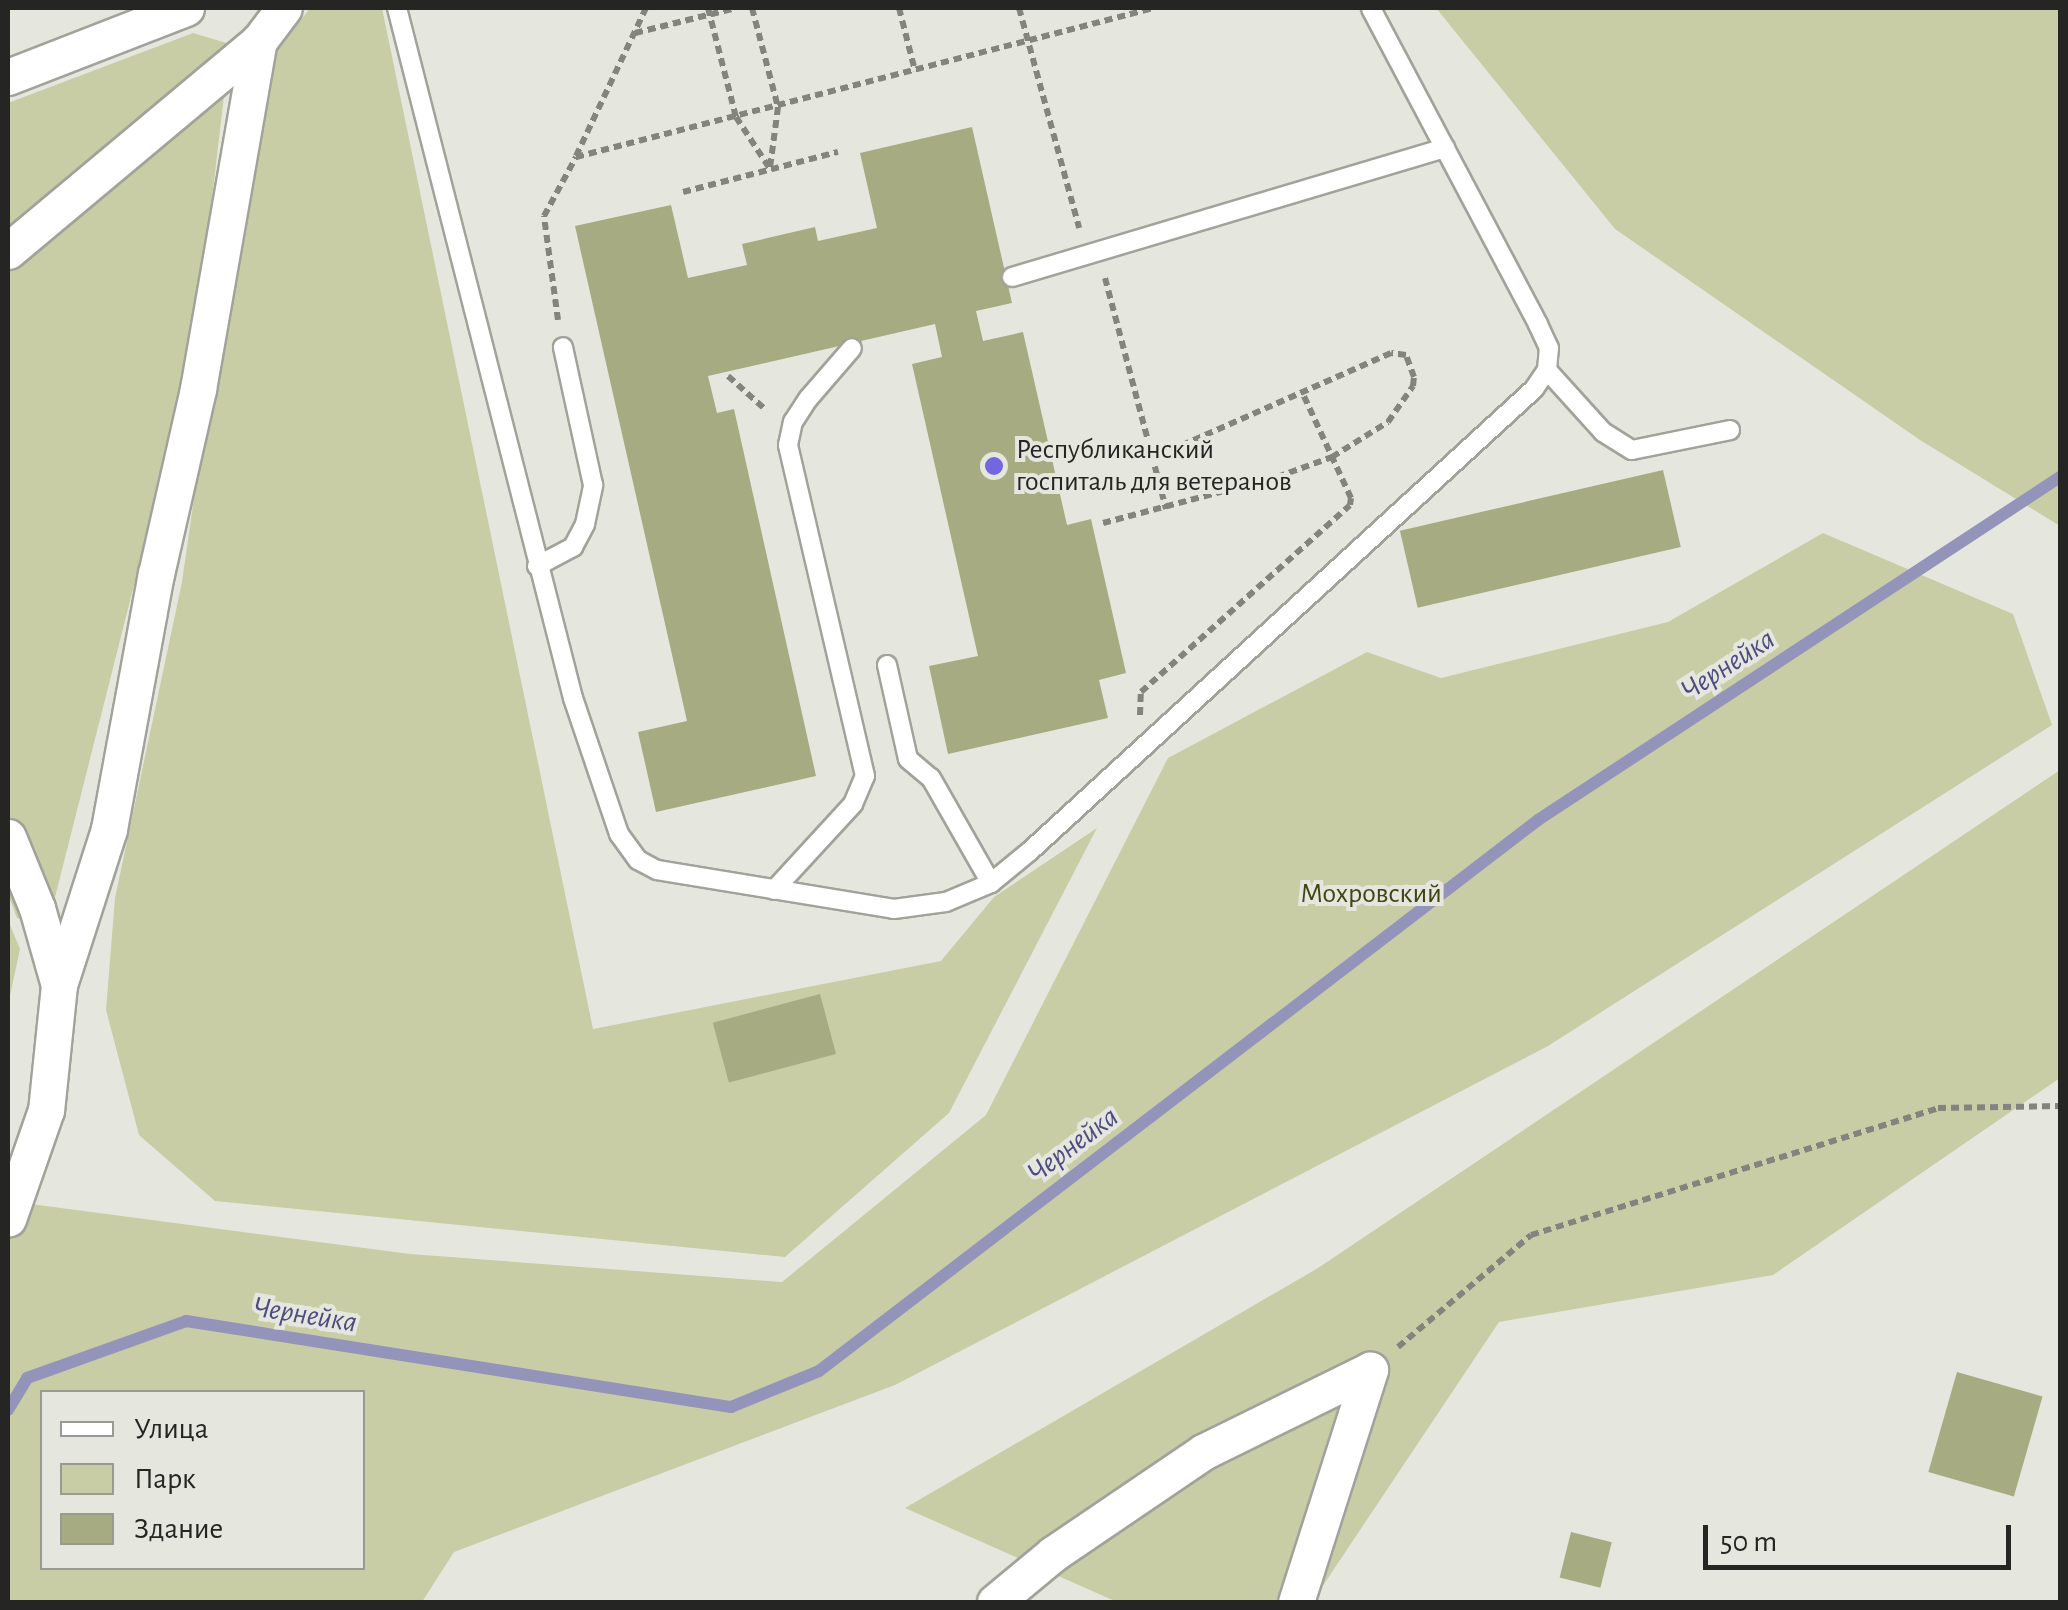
<!DOCTYPE html>
<html>
<head>
<meta charset="utf-8">
<style>
  body { margin:0 }
  #map { position:relative; width:2068px; height:1610px; overflow:hidden; background:#e5e7de; font-family:"Alegreya Sans",sans-serif }
  div>[style] { position:absolute }
  .green>* { inset:0; background:#c8cda6 }
  .stream>* { height:12px; margin:-6px; padding:0 6px; transform-origin:6px; border-radius:6px; background:#9494bb }
  .building>* { inset:0; background:#a7ab82; transform-origin:0 0 }
  .path>* { height:6px; margin-top:-3px; transform-origin:0; background:repeating-linear-gradient(90deg,#83847e 0 8px,transparent 0 13px) }
  .roads { filter:drop-shadow(2px 0 #a1a39a) drop-shadow(-2px 0 #a1a39a) drop-shadow(0 2px #a1a39a) drop-shadow(0 -2px #a1a39a) }
  .service>* { height:18px; margin:-9px; padding:0 9px; transform-origin:9px; border-radius:9px; background:#fff }
  .minor>* { height:35px; margin:-17.5px; padding:0 17.5px; transform-origin:17.5px; border-radius:17.5px; background:#fff }
  .dots>* { width:28px; height:28px; translate:-50% -50%; box-sizing:border-box; border:5px solid #e5e7de; border-radius:50% }
  span { translate:-50% -50%; white-space:nowrap; text-align:center; line-height:1.15; -webkit-text-stroke:8px #e5e7de; paint-order:stroke }
  .poi-label { font-size:28px; color:#252623 }
  .left { translate:0 -50%; text-align:left }
  .park-label { font-size:28px; color:#414413 }
  .water-label { font-size:30px; color:#4e4b81; font-style:italic }
  .frame { position:absolute; inset:0; border:10px solid #252623; pointer-events:none }
  .legend { position:absolute; left:40px; top:1390px; width:325px; height:180px; box-sizing:border-box; background:#e5e7de; border:2px solid #989a93; margin:0; padding:12px 18px; list-style:none; font-size:30px; color:#252623 }
  .legend li { display:flex; align-items:center; gap:20px; height:50px }
  .legend b { width:50px; border:2px solid #989a93 }
  .scale { position:absolute; left:1703px; top:1525px; width:308px; height:45px; box-sizing:border-box; border:5px solid #252623; border-top:0; padding-left:12px; font-size:30px; line-height:35px; white-space:nowrap; color:#252623; -webkit-text-stroke:8px #e5e7de; paint-order:stroke }
</style>
</head>
<body>
<div id="map">
  <div class="green">
    <i style="clip-path:polygon(310px 8px,382px 8px,593px 1029px,941px 961px,994px 897px,1097px 828px,949px 1113px,785px 1257px,215px 1201px,139px 1135px,106px 1010px,115px 898px,182px 582px,227px 267px,261px 72px)"></i>
    <i style="clip-path:polygon(1436px 8px,2060px 8px,2060px 526px,1920px 440px,1615px 229px)"></i>
    <i style="clip-path:polygon(193px 33px,230px 44px,200px 302px,156px 498px,48px 925px,17px 918px,8px 894px,8px 103px)"></i>
    <i style="clip-path:polygon(evenodd,1823px 533px,2013px 614px,2052px 725px,1548px 1046px,895px 1385px,454px 1552px,422px 1602px,8px 1602px,8px 1201px,410px 1254px,782px 1282px,986px 1115px,1168px 758px,1367px 652px,1441px 678px,1668px 622px,1823px 533px,42px 1392px,362px 1392px,362px 1568px,42px 1568px,42px 1392px)"></i>
    <i style="clip-path:polygon(2060px 770px,2060px 1078px,1773px 1275px,1499px 1322px,1312px 1602px,1117px 1602px,905px 1508px,1318px 1268px)"></i>
    <i style="clip-path:polygon(8px 920px,20px 949px,8px 1005px)"></i>
  </div>
  <div class="stream">
    <i style="left:8px;top:1410px;width:37px;rotate:-59deg"></i>
    <i style="left:27px;top:1378px;width:169px;rotate:-19.7deg"></i>
    <i style="left:186px;top:1321px;width:552px;rotate:8.97deg"></i>
    <i style="left:731px;top:1407px;width:95px;rotate:-22.2deg"></i>
    <i style="left:819px;top:1371px;width:906px;rotate:-37.46deg"></i>
    <i style="left:1538px;top:820px;width:625px;rotate:-33.31deg"></i>
  </div>
  <div class="building">
    <i style="clip-path:polygon(972px 127px,1012px 303px,976px 311px,983px 341px,1023px 332px,1067px 525px,1091px 519px,1126px 673px,1099px 680px,1108px 718px,948px 754px,929px 666px,978px 656px,912px 364px,942px 357px,935px 324px,708px 376px,717px 413px,734px 409px,816px 776px,656px 812px,638px 732px,687px 721px,575px 226px,671px 205px,688px 278px,747px 265px,742px 244px,815px 227px,818px 241px,877px 228px,860px 153px)"></i>
    <i style="left:1663px;top:470px;width:79px;height:270px;rotate:77deg"></i>
    <i style="left:820px;top:994px;width:62px;height:111px;rotate:75deg"></i>
    <i style="left:1957px;top:1372px;width:89px;height:104px;rotate:16deg"></i>
    <i style="left:1571px;top:1532px;width:42px;height:47px;rotate:14deg"></i>
  </div>
  <div class="path">
    <i style="left:708px;top:8px;width:113px;rotate:75.6deg"></i>
    <i style="left:736px;top:117px;width:62px;rotate:56.8deg"></i>
    <i style="left:752px;top:8px;width:102px;rotate:75.3deg"></i>
    <i style="left:778px;top:107px;width:62px;rotate:97.5deg"></i>
    <i style="left:899px;top:8px;width:65px;rotate:75.7deg"></i>
    <i style="left:1019px;top:8px;width:228px;rotate:74.7deg"></i>
    <i style="left:635px;top:33px;width:104px;rotate:-13.9deg"></i>
    <i style="left:576px;top:156px;width:164px;rotate:-64.7deg"></i>
    <i style="left:683px;top:192px;width:160px;rotate:-14.5deg"></i>
    <i style="left:1105px;top:278px;width:239px;rotate:75.2deg"></i>
    <i style="left:558px;top:320px;width:105px;rotate:-97.7deg"></i>
    <i style="left:544px;top:216px;width:67px;rotate:-61.5deg"></i>
    <i style="left:576px;top:157px;width:597px;rotate:-14.46deg"></i>
    <i style="left:728px;top:376px;width:51px;rotate:41.8deg"></i>
    <i style="left:1103px;top:523px;width:180px;rotate:-14.8deg"></i>
    <i style="left:1277px;top:477px;width:59px;rotate:-20deg"></i>
    <i style="left:1332px;top:457px;width:66px;rotate:-32deg"></i>
    <i style="left:1388px;top:422px;width:44px;rotate:-55.2deg"></i>
    <i style="left:1413px;top:386px;width:9px;rotate:-84deg"></i>
    <i style="left:1414px;top:377px;width:23px;rotate:-110deg"></i>
    <i style="left:1406px;top:355px;width:15px;rotate:-172deg"></i>
    <i style="left:1391px;top:353px;width:262px;rotate:156.2deg"></i>
    <i style="left:1140px;top:715px;width:23px;rotate:-88deg"></i>
    <i style="left:1141px;top:692px;width:280px;rotate:-41.8deg"></i>
    <i style="left:1350px;top:505px;width:7px;rotate:-82deg"></i>
    <i style="left:1351px;top:498px;width:117px;rotate:-114.8deg"></i>
    <i style="left:1398px;top:1347px;width:174px;rotate:-40.1deg"></i>
    <i style="left:1531px;top:1235px;width:426px;rotate:-17.3deg"></i>
    <i style="left:1938px;top:1108px;width:122px;rotate:-0.9deg"></i>
  </div>
  <div class="roads">
    <div class="service">
      <i style="left:397px;top:8px;width:712px;rotate:75.69deg"></i>
      <i style="left:573px;top:698px;width:144px;rotate:71.3deg"></i>
      <i style="left:619px;top:834px;width:32px;rotate:54deg"></i>
      <i style="left:638px;top:860px;width:21px;rotate:28deg"></i>
      <i style="left:657px;top:870px;width:240px;rotate:9.3deg"></i>
      <i style="left:894px;top:909px;width:52px;rotate:-7.7deg"></i>
      <i style="left:946px;top:902px;width:49px;rotate:-22.9deg"></i>
      <i style="left:991px;top:883px;width:50px;rotate:-39.4deg"></i>
      <i style="left:1030px;top:851px;width:684px;rotate:-42.51deg"></i>
      <i style="left:1534px;top:389px;width:23px;rotate:-56deg"></i>
      <i style="left:1547px;top:370px;width:22px;rotate:-85deg"></i>
      <i style="left:1549px;top:348px;width:26px;rotate:-115deg"></i>
      <i style="left:1538px;top:324px;width:357px;rotate:-117.9deg"></i>
      <i style="left:1012px;top:277px;width:452px;rotate:-16.6deg"></i>
      <i style="left:1547px;top:370px;width:84px;rotate:47.9deg"></i>
      <i style="left:1603px;top:432px;width:34px;rotate:32deg"></i>
      <i style="left:1632px;top:450px;width:100px;rotate:-11.5deg"></i>
      <i style="left:537px;top:566px;width:41px;rotate:-27.8deg"></i>
      <i style="left:573px;top:547px;width:26px;rotate:-62deg"></i>
      <i style="left:585px;top:524px;width:40px;rotate:-78deg"></i>
      <i style="left:593px;top:485px;width:141px;rotate:-102.3deg"></i>
      <i style="left:887px;top:665px;width:96px;rotate:77.4deg"></i>
      <i style="left:908px;top:759px;width:30px;rotate:40deg"></i>
      <i style="left:931px;top:778px;width:121px;rotate:60.3deg"></i>
      <i style="left:774px;top:890px;width:117px;rotate:-47.4deg"></i>
      <i style="left:853px;top:804px;width:30px;rotate:-67deg"></i>
      <i style="left:865px;top:776px;width:340px;rotate:-103.1deg"></i>
      <i style="left:788px;top:445px;width:24px;rotate:-78deg"></i>
      <i style="left:793px;top:422px;width:27px;rotate:-57deg"></i>
      <i style="left:808px;top:399px;width:67px;rotate:-49.2deg"></i>
    </div>
    <div class="minor">
      <i style="left:8px;top:77px;width:191px;rotate:-21.2deg"></i>
      <i style="left:8px;top:251px;width:327px;rotate:-39.9deg"></i>
      <i style="left:259px;top:41px;width:41px;rotate:-52.9deg"></i>
      <i style="left:8px;top:837px;width:77px;rotate:67.8deg"></i>
      <i style="left:37px;top:908px;width:80px;rotate:74.1deg"></i>
      <i style="left:59px;top:985px;width:126px;rotate:95.9deg"></i>
      <i style="left:46px;top:1110px;width:115px;rotate:109.2deg"></i>
      <i style="left:59px;top:985px;width:164px;rotate:-72.2deg"></i>
      <i style="left:109px;top:829px;width:259px;rotate:-79.6deg"></i>
      <i style="left:156px;top:574px;width:190px;rotate:-77.2deg"></i>
      <i style="left:198px;top:389px;width:353px;rotate:-80.1deg"></i>
      <i style="left:995px;top:1602px;width:75px;rotate:-39.6deg"></i>
      <i style="left:1053px;top:1554px;width:181px;rotate:-34.2deg"></i>
      <i style="left:1203px;top:1452px;width:186px;rotate:-26.2deg"></i>
      <i style="left:1296px;top:1602px;width:244px;rotate:-72.3deg"></i>
    </div>
  </div>
  <div class="dots">
    <i style="left:994px;top:466px;background:#7465e0"></i>
  </div>
  <div class="poi-label">
    <span class="left" style="left:1016px;top:466px">Республиканский<br>госпиталь для ветеранов</span>
  </div>
  <div class="park-label">
    <span style="left:1371px;top:894px">Мохровский</span>
  </div>
  <div class="water-label">
    <span style="left:1728px;top:665px;rotate:-33deg">Чернейка</span>
    <span style="left:1073px;top:1145px;rotate:-37deg">Чернейка</span>
    <span style="left:305px;top:1315px;rotate:9deg">Чернейка</span>
  </div>
  <div class="frame"></div>
  <ul class="legend">
  <li><b style="height:12px;background:#fff"></b>Улица</li>
  <li><b style="height:28px;background:#c8cda6"></b>Парк</li>
  <li><b style="height:28px;background:#a7ab82"></b>Здание</li>
  </ul>
  <div class="scale">50 m</div>
</div>
</body>
</html>
